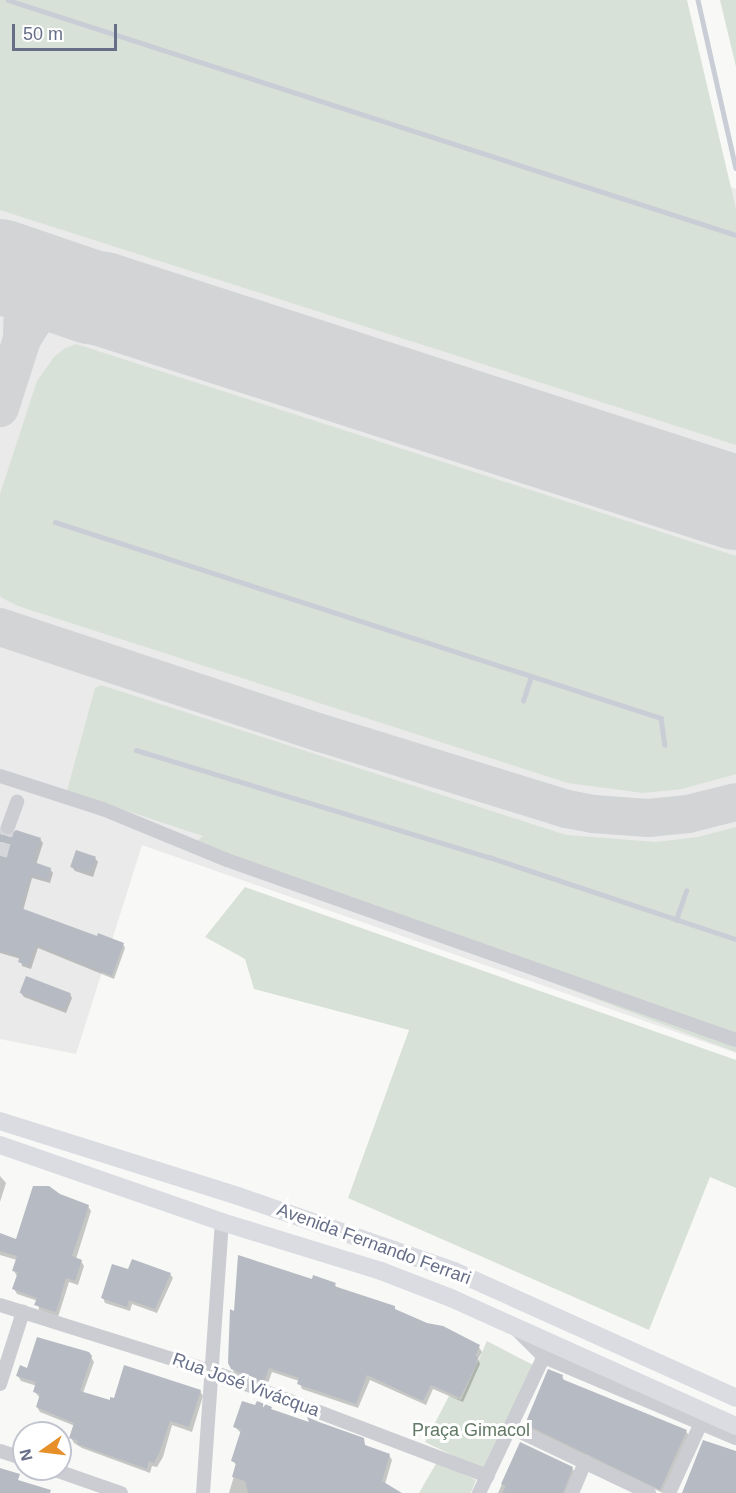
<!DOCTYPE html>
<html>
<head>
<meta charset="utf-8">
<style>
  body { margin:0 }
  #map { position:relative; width:736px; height:1493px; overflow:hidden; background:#f8f9f6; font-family:Helvetica,sans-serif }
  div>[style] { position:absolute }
  .built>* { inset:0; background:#e9eae9 }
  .green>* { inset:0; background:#d8e1d7 }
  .shadow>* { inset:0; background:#0003 }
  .stream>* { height:4.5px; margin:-2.25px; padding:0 2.25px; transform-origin:2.25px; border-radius:2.25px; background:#c9ced6 }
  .taxiway>* { height:38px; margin:-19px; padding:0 19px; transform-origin:19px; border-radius:19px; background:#d2d4d6 }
  .runway>* { height:94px; margin:-47px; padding:0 47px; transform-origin:47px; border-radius:47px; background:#d2d4d6 }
  .building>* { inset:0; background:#b6bac2; transform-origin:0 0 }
  .minor-tunnel>* { height:14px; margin-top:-7px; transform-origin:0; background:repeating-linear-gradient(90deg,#d4d6da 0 14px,transparent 0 21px) }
  .minor>* { height:14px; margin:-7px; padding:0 7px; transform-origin:7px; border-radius:7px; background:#cccdd2 }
  .major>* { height:18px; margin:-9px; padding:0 9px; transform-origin:9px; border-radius:9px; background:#dadce2 }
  span { translate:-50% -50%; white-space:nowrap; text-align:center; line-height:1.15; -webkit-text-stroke:6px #fff; paint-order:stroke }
  .street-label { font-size:18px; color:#676f88 }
  .park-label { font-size:18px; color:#627a65 }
  .north { position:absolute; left:12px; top:1421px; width:60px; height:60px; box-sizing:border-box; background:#fff; border:2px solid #c2c5cf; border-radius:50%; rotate:256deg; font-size:16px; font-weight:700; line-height:24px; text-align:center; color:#676f88 }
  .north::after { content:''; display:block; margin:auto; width:21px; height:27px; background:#e78f28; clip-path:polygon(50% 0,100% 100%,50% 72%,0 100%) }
  .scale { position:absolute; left:12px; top:24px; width:105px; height:27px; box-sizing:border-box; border:3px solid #676f88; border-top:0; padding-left:8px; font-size:18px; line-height:21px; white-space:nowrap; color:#676f88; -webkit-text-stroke:4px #fff; paint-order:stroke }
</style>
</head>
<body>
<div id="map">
  <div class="built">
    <i style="clip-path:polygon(0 0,90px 0,736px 189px,736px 1053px,142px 845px,76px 1054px,0 1039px)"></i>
  </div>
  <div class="green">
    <i style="clip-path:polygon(0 0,687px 0,736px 209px,736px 445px,0 210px)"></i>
    <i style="clip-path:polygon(720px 0,736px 0,736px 67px)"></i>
    <i style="clip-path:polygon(76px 344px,736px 556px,736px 774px,682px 789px,643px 793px,568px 783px,18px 606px,2px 598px,0 595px,0 494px,37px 381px,54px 357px,64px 349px)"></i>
    <i style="clip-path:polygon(101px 685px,566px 835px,656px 842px,698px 837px,736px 827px,736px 1052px,191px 846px,203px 836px,67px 791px,95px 688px)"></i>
    <i style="clip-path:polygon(245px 887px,736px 1060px,736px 1188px,710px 1177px,649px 1330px,348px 1198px,409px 1030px,254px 989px,245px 959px,205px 937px)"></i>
    <i style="clip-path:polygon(487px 1341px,535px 1366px,485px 1471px,425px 1442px,449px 1396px,461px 1400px)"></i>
    <i style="clip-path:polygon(437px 1462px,476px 1480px,471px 1493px,419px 1493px)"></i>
  </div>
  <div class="shadow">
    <i style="clip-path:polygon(0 829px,5px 837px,40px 839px,43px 843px,36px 865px,50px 869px,53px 873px,50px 883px,32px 878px,23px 911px,98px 938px,123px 944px,125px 948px,114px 979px,38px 948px,31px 969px,22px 966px,21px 959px,0 953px)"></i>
    <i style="clip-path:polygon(95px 858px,98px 862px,93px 877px,75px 871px,72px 867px)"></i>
    <i style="clip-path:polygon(21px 993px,70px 994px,72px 998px,66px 1013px,24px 997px)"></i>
    <i style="clip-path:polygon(0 1176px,6px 1183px,0 1202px)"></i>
    <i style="clip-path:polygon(59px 1196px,88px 1206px,91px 1211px,76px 1259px,81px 1261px,84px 1266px,78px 1285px,69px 1282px,58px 1317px,39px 1310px,38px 1301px,17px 1294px,14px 1289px,17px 1276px,14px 1271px,17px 1260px,0 1255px,0 1235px,17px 1241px)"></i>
    <i style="clip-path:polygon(170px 1274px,173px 1278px,157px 1313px,132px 1304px,130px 1311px,105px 1303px,103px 1298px)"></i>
    <i style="clip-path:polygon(313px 1281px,335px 1284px,337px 1289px,394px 1307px,396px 1311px,479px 1347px,482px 1352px,478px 1359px,480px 1364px,463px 1402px,433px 1389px,426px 1405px,370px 1380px,358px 1408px,302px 1389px,299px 1381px,272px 1372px,267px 1386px,235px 1374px,232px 1368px,235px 1313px)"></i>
    <i style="clip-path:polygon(91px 1357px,94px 1362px,83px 1393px,111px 1402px,200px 1391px,203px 1396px,192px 1432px,172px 1425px,163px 1457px,157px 1467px,152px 1466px,150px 1473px,82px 1448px,74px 1443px,71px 1438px,75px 1426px,40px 1412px,37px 1407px,40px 1398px,35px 1392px,37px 1386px,21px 1381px,18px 1376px,28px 1369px)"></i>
    <i style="clip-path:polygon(562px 1376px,565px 1382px,686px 1431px,689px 1436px,663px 1493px,530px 1429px,527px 1424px)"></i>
    <i style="clip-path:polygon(255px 1407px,271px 1408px,273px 1412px,362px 1440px,366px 1446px,389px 1455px,392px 1460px,385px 1484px,399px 1493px,229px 1493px,237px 1466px,233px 1461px,242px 1434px,235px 1427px)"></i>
    <i style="clip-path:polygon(520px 1444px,572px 1468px,575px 1473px,566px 1493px,498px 1493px)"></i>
  </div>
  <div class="stream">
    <i style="left:8px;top:0;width:765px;rotate:17.89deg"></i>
    <i style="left:698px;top:0;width:172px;rotate:77.3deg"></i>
    <i style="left:55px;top:522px;width:637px;rotate:17.92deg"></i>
    <i style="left:661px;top:718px;width:27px;rotate:82deg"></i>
    <i style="left:523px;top:701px;width:26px;rotate:-72deg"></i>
    <i style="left:136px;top:750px;width:369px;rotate:16.9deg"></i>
    <i style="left:489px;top:857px;width:260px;rotate:18.4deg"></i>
    <i style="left:676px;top:920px;width:31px;rotate:-71deg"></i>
  </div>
  <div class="taxiway">
    <i style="left:0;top:267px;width:31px;rotate:57deg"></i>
    <i style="left:17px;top:293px;width:15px;rotate:67deg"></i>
    <i style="left:23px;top:307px;width:32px;rotate:92deg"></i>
    <i style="left:0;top:408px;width:72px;rotate:-72.3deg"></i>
    <i style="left:22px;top:339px;width:26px;rotate:-58deg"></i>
    <i style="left:36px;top:317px;width:19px;rotate:-36deg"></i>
    <i style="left:51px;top:306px;width:21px;rotate:-23deg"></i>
    <i style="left:70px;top:298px;width:21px;rotate:-3deg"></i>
    <i style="left:0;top:627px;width:338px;rotate:18.3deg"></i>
    <i style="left:321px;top:733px;width:257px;rotate:17.2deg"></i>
    <i style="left:567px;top:809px;width:26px;rotate:11deg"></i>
    <i style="left:593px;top:814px;width:55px;rotate:4.2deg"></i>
    <i style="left:648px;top:818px;width:40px;rotate:-5.7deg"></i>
    <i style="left:688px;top:814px;width:49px;rotate:-14deg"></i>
  </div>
  <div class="runway">
    <i style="left:0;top:266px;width:96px;rotate:18.8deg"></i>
    <i style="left:91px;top:297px;width:12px;rotate:9deg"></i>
    <i style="left:103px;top:299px;width:665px;rotate:17.86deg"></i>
  </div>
  <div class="building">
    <i style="clip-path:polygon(16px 830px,41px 838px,34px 862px,51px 868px,48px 880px,31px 875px,21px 908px,97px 936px,98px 933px,124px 943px,112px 976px,36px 945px,29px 966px,18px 962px,20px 956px,0 951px,0 831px,9px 836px)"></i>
    <i style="left:76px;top:850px;width:21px;height:18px;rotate:19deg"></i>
    <i style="left:26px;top:976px;width:48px;height:18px;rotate:21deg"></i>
    <i style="clip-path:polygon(33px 1186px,49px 1186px,60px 1194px,89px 1205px,72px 1256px,82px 1260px,75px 1281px,66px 1278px,56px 1312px,34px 1305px,37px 1298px,12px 1289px,18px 1272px,12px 1271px,17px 1256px,0 1251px,0 1233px,16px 1239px)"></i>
    <i style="clip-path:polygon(238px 1255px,312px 1279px,313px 1275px,336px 1283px,334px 1286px,395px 1306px,395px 1309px,427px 1323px,443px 1326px,480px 1345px,475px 1356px,478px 1357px,476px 1365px,460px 1398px,431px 1385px,423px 1401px,367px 1375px,356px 1404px,297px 1384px,299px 1378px,269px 1368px,264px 1382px,231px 1369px,228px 1363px,230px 1309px,234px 1311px)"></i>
    <i style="clip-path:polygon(132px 1259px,171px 1273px,155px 1309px,129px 1300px,127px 1307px,101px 1298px,112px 1264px,128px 1269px)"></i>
    <i style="clip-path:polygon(37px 1337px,89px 1352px,92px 1356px,80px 1391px,110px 1400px,110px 1397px,114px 1398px,124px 1365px,201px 1390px,189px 1427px,170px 1421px,160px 1451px,154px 1463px,149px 1461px,147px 1469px,77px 1444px,78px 1441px,69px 1438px,74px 1423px,36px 1407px,40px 1394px,33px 1392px,36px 1382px,16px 1376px,20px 1365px,27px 1368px)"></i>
    <i style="clip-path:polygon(548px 1369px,563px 1375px,562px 1379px,687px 1430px,660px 1490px,525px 1424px)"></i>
    <i style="clip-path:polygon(242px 1401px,255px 1405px,257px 1401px,272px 1407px,271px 1409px,309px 1422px,307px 1417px,319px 1422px,364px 1438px,365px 1445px,390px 1454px,382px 1481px,402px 1493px,248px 1493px,245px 1481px,232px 1477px,236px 1463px,231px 1461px,241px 1430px,233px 1427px)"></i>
    <i style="clip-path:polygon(703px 1440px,736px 1451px,736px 1493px,682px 1493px)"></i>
    <i style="clip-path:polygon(520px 1442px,573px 1467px,563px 1493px,502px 1493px,506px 1486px,501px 1484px)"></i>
    <i style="clip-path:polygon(0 1468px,20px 1474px,18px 1480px,51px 1490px,50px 1493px,0 1493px)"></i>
  </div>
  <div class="minor-tunnel">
    <i style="left:0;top:856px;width:30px;rotate:-75deg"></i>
  </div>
  <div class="minor">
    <i style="left:0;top:776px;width:108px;rotate:17.8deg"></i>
    <i style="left:103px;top:809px;width:134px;rotate:22.4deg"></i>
    <i style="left:227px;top:860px;width:540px;rotate:19.48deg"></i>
    <i style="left:8px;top:827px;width:27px;rotate:-70deg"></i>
    <i style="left:0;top:1305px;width:221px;rotate:17.4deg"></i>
    <i style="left:211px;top:1371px;width:296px;rotate:20.8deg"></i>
    <i style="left:519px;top:1332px;width:35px;rotate:45deg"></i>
    <i style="left:544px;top:1357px;width:208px;rotate:22.9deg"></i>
    <i style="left:0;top:1384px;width:76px;rotate:-72.3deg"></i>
    <i style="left:510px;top:1427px;width:154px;rotate:25.4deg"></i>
    <i style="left:0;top:1451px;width:25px;rotate:18deg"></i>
    <i style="left:52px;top:1469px;width:73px;rotate:19.2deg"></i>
    <i style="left:203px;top:1493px;width:272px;rotate:-86deg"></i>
    <i style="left:479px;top:1493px;width:158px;rotate:-64.6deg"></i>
    <i style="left:572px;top:1493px;width:34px;rotate:-67deg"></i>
    <i style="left:669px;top:1493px;width:77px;rotate:-65.4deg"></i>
  </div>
  <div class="major">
    <i style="left:0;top:1121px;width:250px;rotate:17.5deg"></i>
    <i style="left:238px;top:1196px;width:229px;rotate:19.1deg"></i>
    <i style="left:454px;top:1271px;width:309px;rotate:24.2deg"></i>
    <i style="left:0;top:1145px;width:235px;rotate:19.1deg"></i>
    <i style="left:222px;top:1222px;width:166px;rotate:17.1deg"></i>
    <i style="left:381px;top:1271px;width:75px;rotate:21.1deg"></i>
    <i style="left:451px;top:1298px;width:312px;rotate:24.2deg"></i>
  </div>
  <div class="street-label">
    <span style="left:374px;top:1244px;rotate:20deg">Avenida Fernando Ferrari</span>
    <span style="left:246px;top:1385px;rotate:20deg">Rua José Vivácqua</span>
  </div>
  <div class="park-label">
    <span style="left:471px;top:1430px">Praça Gimacol</span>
  </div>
  <div class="north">N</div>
  <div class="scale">50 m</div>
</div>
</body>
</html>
